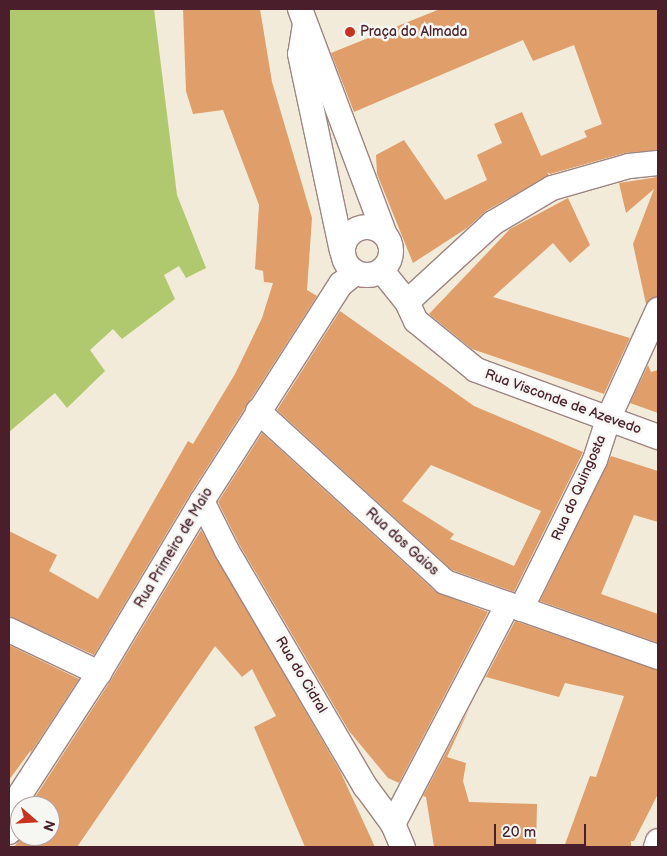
<!DOCTYPE html>
<html>
<head>
<meta charset="utf-8">
<style>
  body { margin:0 }
  #map { position:relative; width:667px; height:856px; overflow:hidden; background:#f2ebd9; font-family:"Balsamiq Sans",sans-serif }
  div>[style] { position:absolute }
  .green>* { inset:0; background:#b1c96e }
  .building>* { inset:0; background:#e09e6b }
  .roads { filter:drop-shadow(1px 0 #9e8582) drop-shadow(-1px 0 #9e8582) drop-shadow(0 1px #9e8582) drop-shadow(0 -1px #9e8582) }
  .street>* { height:24px; margin:-12px; padding:0 12px; transform-origin:12px; border-radius:12px; background:#fff }
  .street>.ring { margin:-12px; padding:0; box-sizing:content-box; background:none; border:24px solid #fff; border-radius:50% }
  .dots>* { width:14px; height:14px; translate:-50% -50%; box-sizing:border-box; border:2px solid #f6f6f2; border-radius:50% }
  span { translate:-50% -50%; white-space:nowrap; text-align:center; line-height:1.15; -webkit-text-stroke:5px #f6f6f2; paint-order:stroke }
  .poi-label { font-size:14px; color:#4a1f2b }
  .left { translate:0 -50%; text-align:left }
  .street-label { font-size:14px; color:#4a1f2b }
  .frame { position:absolute; inset:0; border:10px solid #4a1f2b; pointer-events:none }
  .north { position:absolute; left:10px; top:796px; width:50px; height:50px; box-sizing:border-box; background:#f6f6f2; border:1px solid #b1a0a2; border-radius:50%; rotate:109deg; font-size:14px; font-weight:700; line-height:20px; text-align:center; color:#4a1f2b }
  .north::after { content:''; display:block; margin:auto; width:18px; height:22px; background:#c8321e; clip-path:polygon(50% 0,100% 100%,50% 72%,0 100%) }
  .scale { position:absolute; left:494px; top:824px; width:92px; height:22px; box-sizing:border-box; border:2px solid #4a1f2b; border-top:0; padding-left:6px; font-size:15px; line-height:18px; white-space:nowrap; color:#4a1f2b; -webkit-text-stroke:4px #f6f6f2; paint-order:stroke }
</style>
</head>
<body>
<div id="map">
  <div class="green">
    <i style="clip-path:polygon(9px 9px,154px 9px,177px 195px,206px 268px,186px 278px,179px 266px,164px 275px,175px 299px,122px 339px,113px 329px,90px 350px,105px 371px,67px 408px,55px 393px,9px 432px)"></i>
  </div>
  <div class="building">
    <i style="clip-path:polygon(183px 9px,260px 9px,272px 82px,312px 218px,307px 290px,317px 296px,190px 494px,94px 655px,9px 616px,9px 531px,57px 555px,49px 571px,98px 599px,188px 441px,193px 444px,235px 374px,262px 318px,273px 283px,264px 282px,263px 271px,255px 269px,259px 205px,223px 110px,193px 114px,186px 91px)"></i>
    <i style="clip-path:polygon(440px 9px,658px 9px,658px 150px,625px 153px,550px 174px,547px 172px,549px 175px,486px 211px,467px 228px,413px 263px,377px 174px,376px 155px,404px 140px,445px 200px,487px 180px,477px 155px,502px 143px,494px 124px,522px 112px,541px 156px,587px 137px,584px 131px,602px 124px,574px 45px,533px 61px,523px 40px,354px 112px,331px 53px)"></i>
    <i style="clip-path:polygon(658px 177px,658px 297px,646px 304px,633px 244px,654px 189px,626px 213px,619px 183px)"></i>
    <i style="clip-path:polygon(568px 198px,590px 245px,570px 263px,553px 243px,493px 297px,630px 338px,604px 394px,472px 349px,429px 314px,510px 229px)"></i>
    <i style="clip-path:polygon(evenodd,340px 311px,474px 406px,583px 452px,514px 592px,452px 570px,277px 410px,340px 311px,431px 465px,541px 511px,514px 566px,450px 539px,454px 534px,402px 501px,431px 465px)"></i>
    <i style="clip-path:polygon(648px 365px,651px 372px,658px 370px,658px 413px,630px 403px)"></i>
    <i style="clip-path:polygon(262px 433px,436px 592px,488px 612px,399px 783px,388px 778px,349px 731px,239px 544px,218px 502px)"></i>
    <i style="clip-path:polygon(611px 456px,658px 471px,658px 522px,634px 515px,601px 594px,658px 614px,658px 643px,540px 601px)"></i>
    <i style="clip-path:polygon(201px 530px,340px 771px,375px 847px,305px 847px,254px 727px,276px 716px,252px 669px,242px 677px,215px 646px,77px 847px,14px 847px,22px 836px,50px 836px,50px 806px,30px 806px,32px 802px,111px 680px)"></i>
    <i style="clip-path:polygon(515px 621px,658px 670px,658px 794px,634px 841px,631px 841px,631px 847px,564px 847px,590px 776px,596px 777px,624px 696px,565px 683px,559px 697px,486px 677px,480px 688px)"></i>
    <i style="clip-path:polygon(9px 645px,79px 679px,30px 754px,31px 750px,9px 780px)"></i>
    <i style="clip-path:polygon(470px 707px,447px 757px,466px 763px,463px 781px,469px 802px,537px 804px,536px 847px,434px 847px,426px 797px,423px 796px)"></i>
  </div>
  <div class="roads">
    <div class="street">
      <i style="left:300px;top:9px;width:239px;rotate:69.4deg"></i>
      <i style="left:305px;top:24px;width:30px;rotate:99deg"></i>
      <i style="left:300px;top:54px;width:201px;rotate:78deg"></i>
      <i class="ring" style="left:343px;top:227px;width:24px;height:24px"></i>
      <i style="left:382px;top:271px;width:40px;rotate:51deg"></i>
      <i style="left:407px;top:302px;width:21px;rotate:65deg"></i>
      <i style="left:416px;top:321px;width:77px;rotate:39.2deg"></i>
      <i style="left:476px;top:370px;width:194px;rotate:20.2deg"></i>
      <i style="left:407px;top:302px;width:117px;rotate:-42.6deg"></i>
      <i style="left:493px;top:223px;width:69px;rotate:-30.7deg"></i>
      <i style="left:552px;top:188px;width:80px;rotate:-15.9deg"></i>
      <i style="left:629px;top:166px;width:29px;rotate:-6deg"></i>
      <i style="left:258px;top:411px;width:253px;rotate:42.4deg"></i>
      <i style="left:445px;top:582px;width:226px;rotate:19.4deg"></i>
      <i style="left:202px;top:501px;width:56px;rotate:63.4deg"></i>
      <i style="left:227px;top:551px;width:273px;rotate:59.6deg"></i>
      <i style="left:365px;top:786px;width:47px;rotate:53.6deg"></i>
      <i style="left:393px;top:824px;width:25px;rotate:67deg"></i>
      <i style="left:521px;top:609px;width:166px;rotate:-63.6deg"></i>
      <i style="left:595px;top:460px;width:45px;rotate:-72deg"></i>
      <i style="left:609px;top:417px;width:118px;rotate:-65.4deg"></i>
      <i style="left:9px;top:630px;width:100px;rotate:25.5deg"></i>
      <i style="left:393px;top:824px;width:248px;rotate:-62.4deg"></i>
      <i style="left:9px;top:832px;width:37px;rotate:-74deg"></i>
      <i style="left:19px;top:796px;width:147px;rotate:-57deg"></i>
      <i style="left:99px;top:673px;width:200px;rotate:-59.1deg"></i>
      <i style="left:202px;top:501px;width:258px;rotate:-57.4deg"></i>
      <i style="left:341px;top:284px;width:18px;rotate:-38deg"></i>
      <i style="left:656px;top:847px;width:6px;rotate:-72deg"></i>
    </div>
  </div>
  <div class="dots">
    <i style="left:350px;top:32px;background:#c8321e"></i>
  </div>
  <div class="poi-label">
    <span class="left" style="left:360px;top:32px">Praça do Almada</span>
  </div>
  <div class="street-label">
    <span style="left:563px;top:402px;rotate:20deg">Rua Visconde de Azevedo</span>
    <span style="left:579px;top:488px;rotate:-66deg">Rua do Quingosta</span>
    <span style="left:402px;top:542px;rotate:42deg">Rua dos Gaios</span>
    <span style="left:174px;top:548px;rotate:-59deg">Rua Primeiro de Maio</span>
    <span style="left:301px;top:675px;rotate:59deg">Rua do Cidral</span>
  </div>
  <div class="frame"></div>
  <div class="north">N</div>
  <div class="scale">20 m</div>
</div>
</body>
</html>
